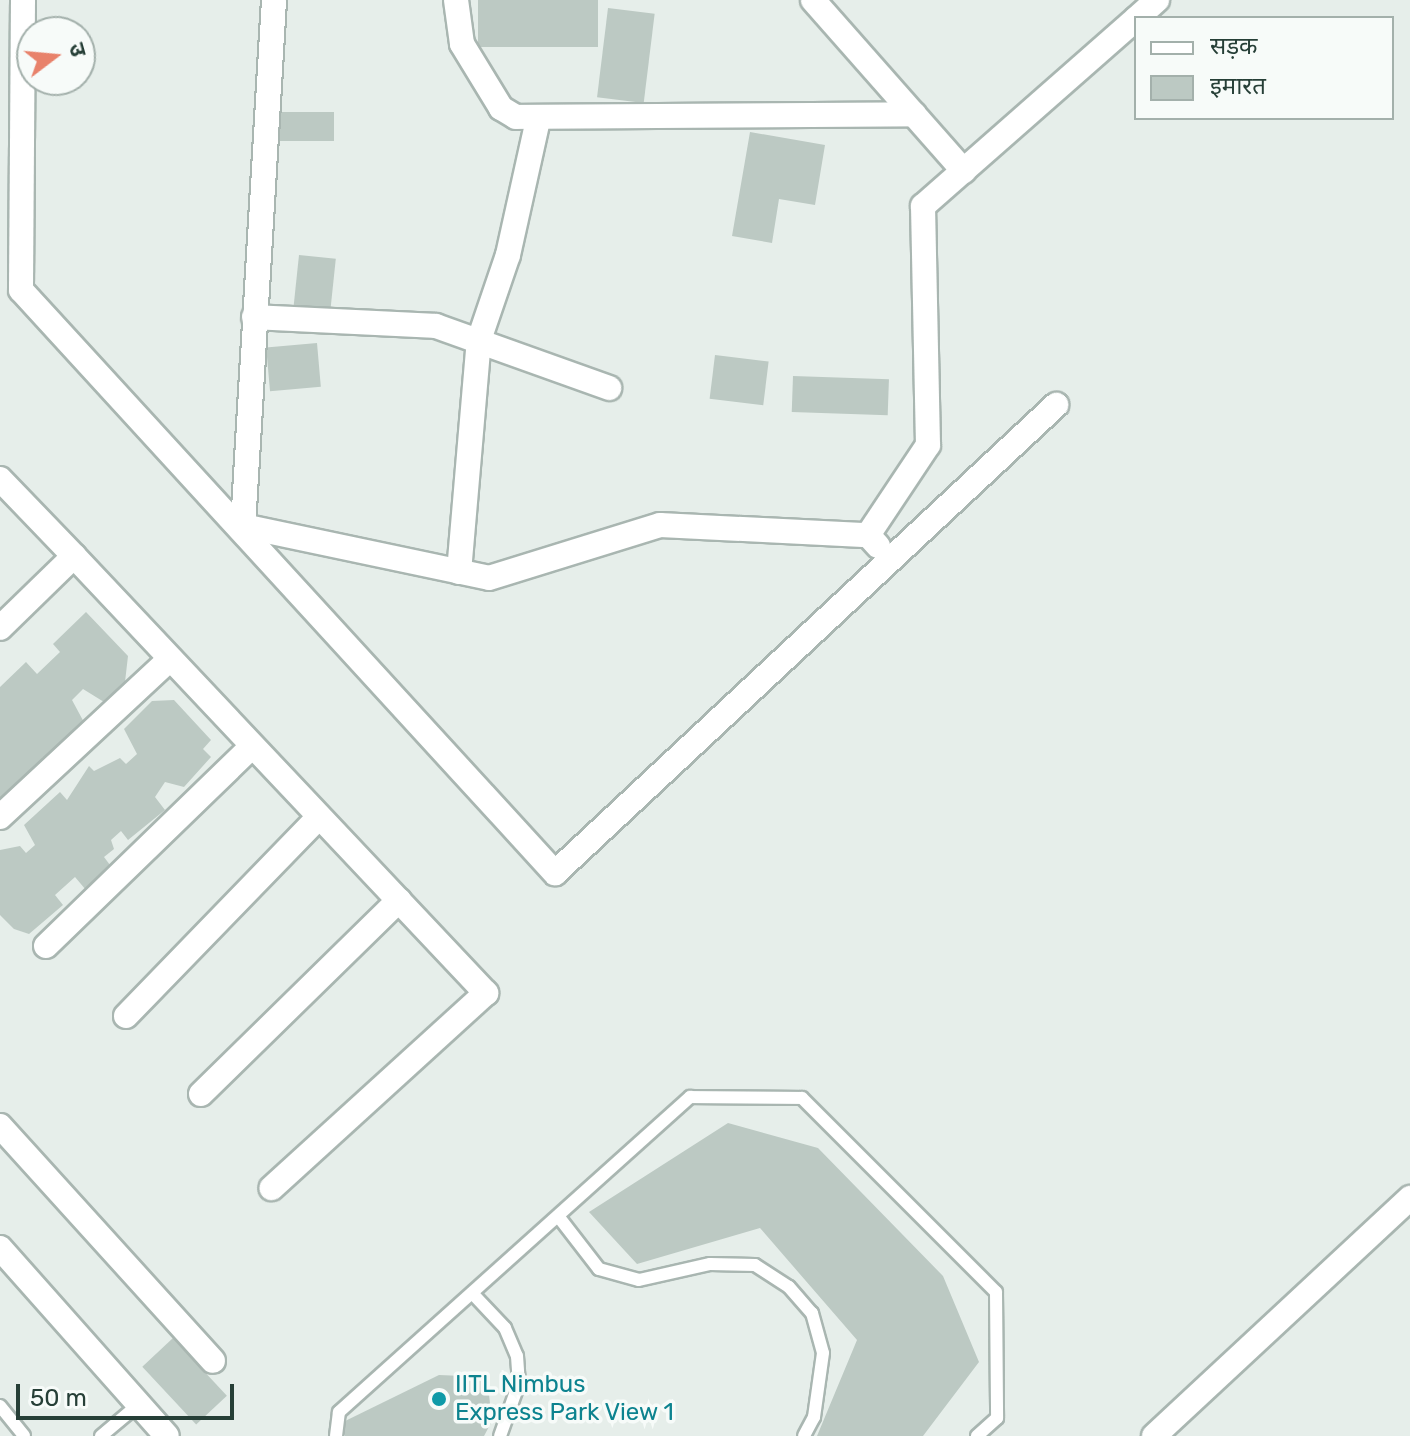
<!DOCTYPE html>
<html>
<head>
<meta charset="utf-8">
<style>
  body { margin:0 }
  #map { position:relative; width:1410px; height:1436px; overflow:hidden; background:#e6eeea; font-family:Rubik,"Noto Sans Devanagari",sans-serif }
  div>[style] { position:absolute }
  .building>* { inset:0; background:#bcc9c3; transform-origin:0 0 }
  .roads { filter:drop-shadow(2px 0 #a9b6b1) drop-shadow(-2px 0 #a9b6b1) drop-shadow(0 2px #a9b6b1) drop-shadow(0 -2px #a9b6b1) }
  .lane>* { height:12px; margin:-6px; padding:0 6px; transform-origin:6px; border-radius:6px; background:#fff }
  .street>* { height:24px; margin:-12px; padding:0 12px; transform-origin:12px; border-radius:12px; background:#fff }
  .dots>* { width:22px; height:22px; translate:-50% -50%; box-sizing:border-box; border:4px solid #f7fbf9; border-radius:50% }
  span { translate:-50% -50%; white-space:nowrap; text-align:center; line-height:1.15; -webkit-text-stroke:7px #f7fbf9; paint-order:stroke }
  .culture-label { font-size:24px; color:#0d838f }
  .left { translate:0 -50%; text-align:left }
  .legend { position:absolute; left:1134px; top:16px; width:260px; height:104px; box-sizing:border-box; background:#f7fbf9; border:2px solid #a3b0ab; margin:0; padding:10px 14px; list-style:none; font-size:24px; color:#263f37 }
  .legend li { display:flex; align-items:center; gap:16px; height:40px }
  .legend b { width:40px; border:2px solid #a3b0ab }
  .north { position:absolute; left:16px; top:16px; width:80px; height:80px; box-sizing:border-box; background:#f7fbf9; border:2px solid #a3b0ab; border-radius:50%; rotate:74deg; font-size:22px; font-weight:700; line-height:32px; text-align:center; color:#263f37 }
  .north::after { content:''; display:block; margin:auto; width:28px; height:36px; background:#e8826b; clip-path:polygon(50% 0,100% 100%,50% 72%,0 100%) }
  .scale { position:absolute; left:16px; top:1384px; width:218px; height:36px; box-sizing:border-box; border:4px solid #263f37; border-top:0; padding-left:10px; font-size:24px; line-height:28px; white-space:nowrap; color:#263f37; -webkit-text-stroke:6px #f7fbf9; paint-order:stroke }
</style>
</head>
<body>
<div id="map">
  <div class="building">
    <i style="left:478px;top:0;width:120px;height:47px"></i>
    <i style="left:608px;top:8px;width:47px;height:90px;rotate:7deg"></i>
    <i style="left:280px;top:112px;width:54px;height:29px"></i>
    <i style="clip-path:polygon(750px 132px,825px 145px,815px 205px,779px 199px,772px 243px,732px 236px)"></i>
    <i style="left:299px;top:255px;width:37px;height:51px;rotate:6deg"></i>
    <i style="left:317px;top:343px;width:44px;height:51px;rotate:85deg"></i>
    <i style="left:715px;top:355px;width:54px;height:44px;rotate:7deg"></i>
    <i style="left:793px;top:376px;width:96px;height:36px;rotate:2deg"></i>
    <i style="clip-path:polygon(86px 612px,128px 656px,125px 682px,104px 702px,83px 689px,72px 700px,86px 726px,48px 763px,42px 757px,47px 768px,7px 807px,0 799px,0 687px,26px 662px,37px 674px,60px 652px,53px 644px)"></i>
    <i style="clip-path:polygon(174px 700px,211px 740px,203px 749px,211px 757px,184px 787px,165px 782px,155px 797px,165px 810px,128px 840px,121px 831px,111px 840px,114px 849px,104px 857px,110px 865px,86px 890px,75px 877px,55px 895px,63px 905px,29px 934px,14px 929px,0 915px,0 850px,20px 846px,26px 853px,35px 845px,24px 825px,60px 792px,67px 800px,89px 766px,94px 771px,120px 758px,126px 764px,137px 754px,124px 729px,152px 701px)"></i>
    <i style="clip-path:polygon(728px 1123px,818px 1148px,943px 1276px,979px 1362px,923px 1436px,817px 1436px,857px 1340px,760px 1228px,637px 1264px,589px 1212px)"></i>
    <i style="left:173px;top:1338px;width:79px;height:42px;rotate:47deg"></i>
    <i style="clip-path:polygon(439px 1375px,487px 1377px,492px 1421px,484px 1436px,345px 1436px,339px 1424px)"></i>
  </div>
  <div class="roads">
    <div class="lane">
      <i style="left:558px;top:1216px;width:67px;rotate:52.3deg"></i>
      <i style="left:599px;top:1269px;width:41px;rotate:15.4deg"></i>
      <i style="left:639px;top:1280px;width:73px;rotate:-12.7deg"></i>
      <i style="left:710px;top:1264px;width:45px;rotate:1.3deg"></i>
      <i style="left:755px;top:1265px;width:40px;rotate:32.9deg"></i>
      <i style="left:789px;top:1287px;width:35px;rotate:49deg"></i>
      <i style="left:812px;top:1313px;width:41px;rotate:74.6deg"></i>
      <i style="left:823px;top:1353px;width:65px;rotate:98deg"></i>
      <i style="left:814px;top:1417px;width:21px;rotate:118deg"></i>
      <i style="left:472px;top:1293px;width:48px;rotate:46.7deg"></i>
      <i style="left:505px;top:1328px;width:30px;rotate:67deg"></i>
      <i style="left:517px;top:1356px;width:27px;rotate:86deg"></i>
      <i style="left:519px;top:1383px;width:56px;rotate:109.7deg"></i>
      <i style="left:0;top:1406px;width:38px;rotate:51deg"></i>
      <i style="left:101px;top:1436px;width:48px;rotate:-40deg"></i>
      <i style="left:336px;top:1436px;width:24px;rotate:-83deg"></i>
      <i style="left:339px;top:1412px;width:472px;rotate:-41.9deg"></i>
      <i style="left:690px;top:1097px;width:112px;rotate:0.5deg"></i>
      <i style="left:802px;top:1098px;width:274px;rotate:45deg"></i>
      <i style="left:996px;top:1292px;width:126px;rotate:89.5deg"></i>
      <i style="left:997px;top:1418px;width:27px;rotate:138deg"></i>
    </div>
    <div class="street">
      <i style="left:23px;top:0;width:290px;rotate:90.4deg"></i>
      <i style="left:21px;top:290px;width:791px;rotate:47.51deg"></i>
      <i style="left:555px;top:873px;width:686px;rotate:-43.05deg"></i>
      <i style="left:274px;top:0;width:527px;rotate:93.37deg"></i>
      <i style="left:243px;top:526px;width:251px;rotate:11.9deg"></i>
      <i style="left:489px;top:578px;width:179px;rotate:-17.2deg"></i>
      <i style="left:660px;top:525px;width:208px;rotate:2.8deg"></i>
      <i style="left:456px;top:0;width:44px;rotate:82.2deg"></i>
      <i style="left:462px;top:44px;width:75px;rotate:58.6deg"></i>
      <i style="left:501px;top:108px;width:17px;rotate:31deg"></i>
      <i style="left:516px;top:117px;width:398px;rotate:-0.4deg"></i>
      <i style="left:813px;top:0;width:228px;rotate:48.6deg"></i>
      <i style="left:1137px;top:18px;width:27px;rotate:-42deg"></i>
      <i style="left:254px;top:317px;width:182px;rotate:2.8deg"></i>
      <i style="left:436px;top:326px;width:184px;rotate:19.7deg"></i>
      <i style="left:0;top:479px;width:107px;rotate:46.1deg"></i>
      <i style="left:74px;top:556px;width:103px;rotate:135.8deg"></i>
      <i style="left:878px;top:546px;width:15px;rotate:-132deg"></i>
      <i style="left:868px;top:535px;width:108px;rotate:-56.3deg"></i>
      <i style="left:928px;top:445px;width:239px;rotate:-91.2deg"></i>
      <i style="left:923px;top:206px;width:283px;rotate:-41.3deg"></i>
      <i style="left:74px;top:556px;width:601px;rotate:46.69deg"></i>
      <i style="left:486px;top:993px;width:290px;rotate:137.7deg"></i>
      <i style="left:459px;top:572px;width:233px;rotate:-85.1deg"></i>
      <i style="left:479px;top:340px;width:90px;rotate:-71.2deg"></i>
      <i style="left:508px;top:255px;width:138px;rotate:-77.5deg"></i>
      <i style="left:0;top:817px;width:232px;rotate:-42.9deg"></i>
      <i style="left:46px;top:946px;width:286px;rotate:-44.1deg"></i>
      <i style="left:126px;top:1016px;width:276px;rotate:-45.9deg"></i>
      <i style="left:201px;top:1094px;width:277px;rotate:-44.4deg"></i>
      <i style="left:0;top:1126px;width:317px;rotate:47.8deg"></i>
      <i style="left:0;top:1248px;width:251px;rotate:48.4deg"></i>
      <i style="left:1154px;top:1436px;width:350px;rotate:-42.9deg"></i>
    </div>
  </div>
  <div class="dots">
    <i style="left:439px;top:1399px;background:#0f9aa8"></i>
  </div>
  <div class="culture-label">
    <span class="left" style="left:455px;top:1399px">IITL Nimbus<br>Express Park View 1</span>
  </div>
  <ul class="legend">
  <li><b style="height:10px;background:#fff"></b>सड़क</li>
  <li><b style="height:22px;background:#bcc9c3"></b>इमारत</li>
  </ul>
  <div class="north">उ</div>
  <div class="scale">50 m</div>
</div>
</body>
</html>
